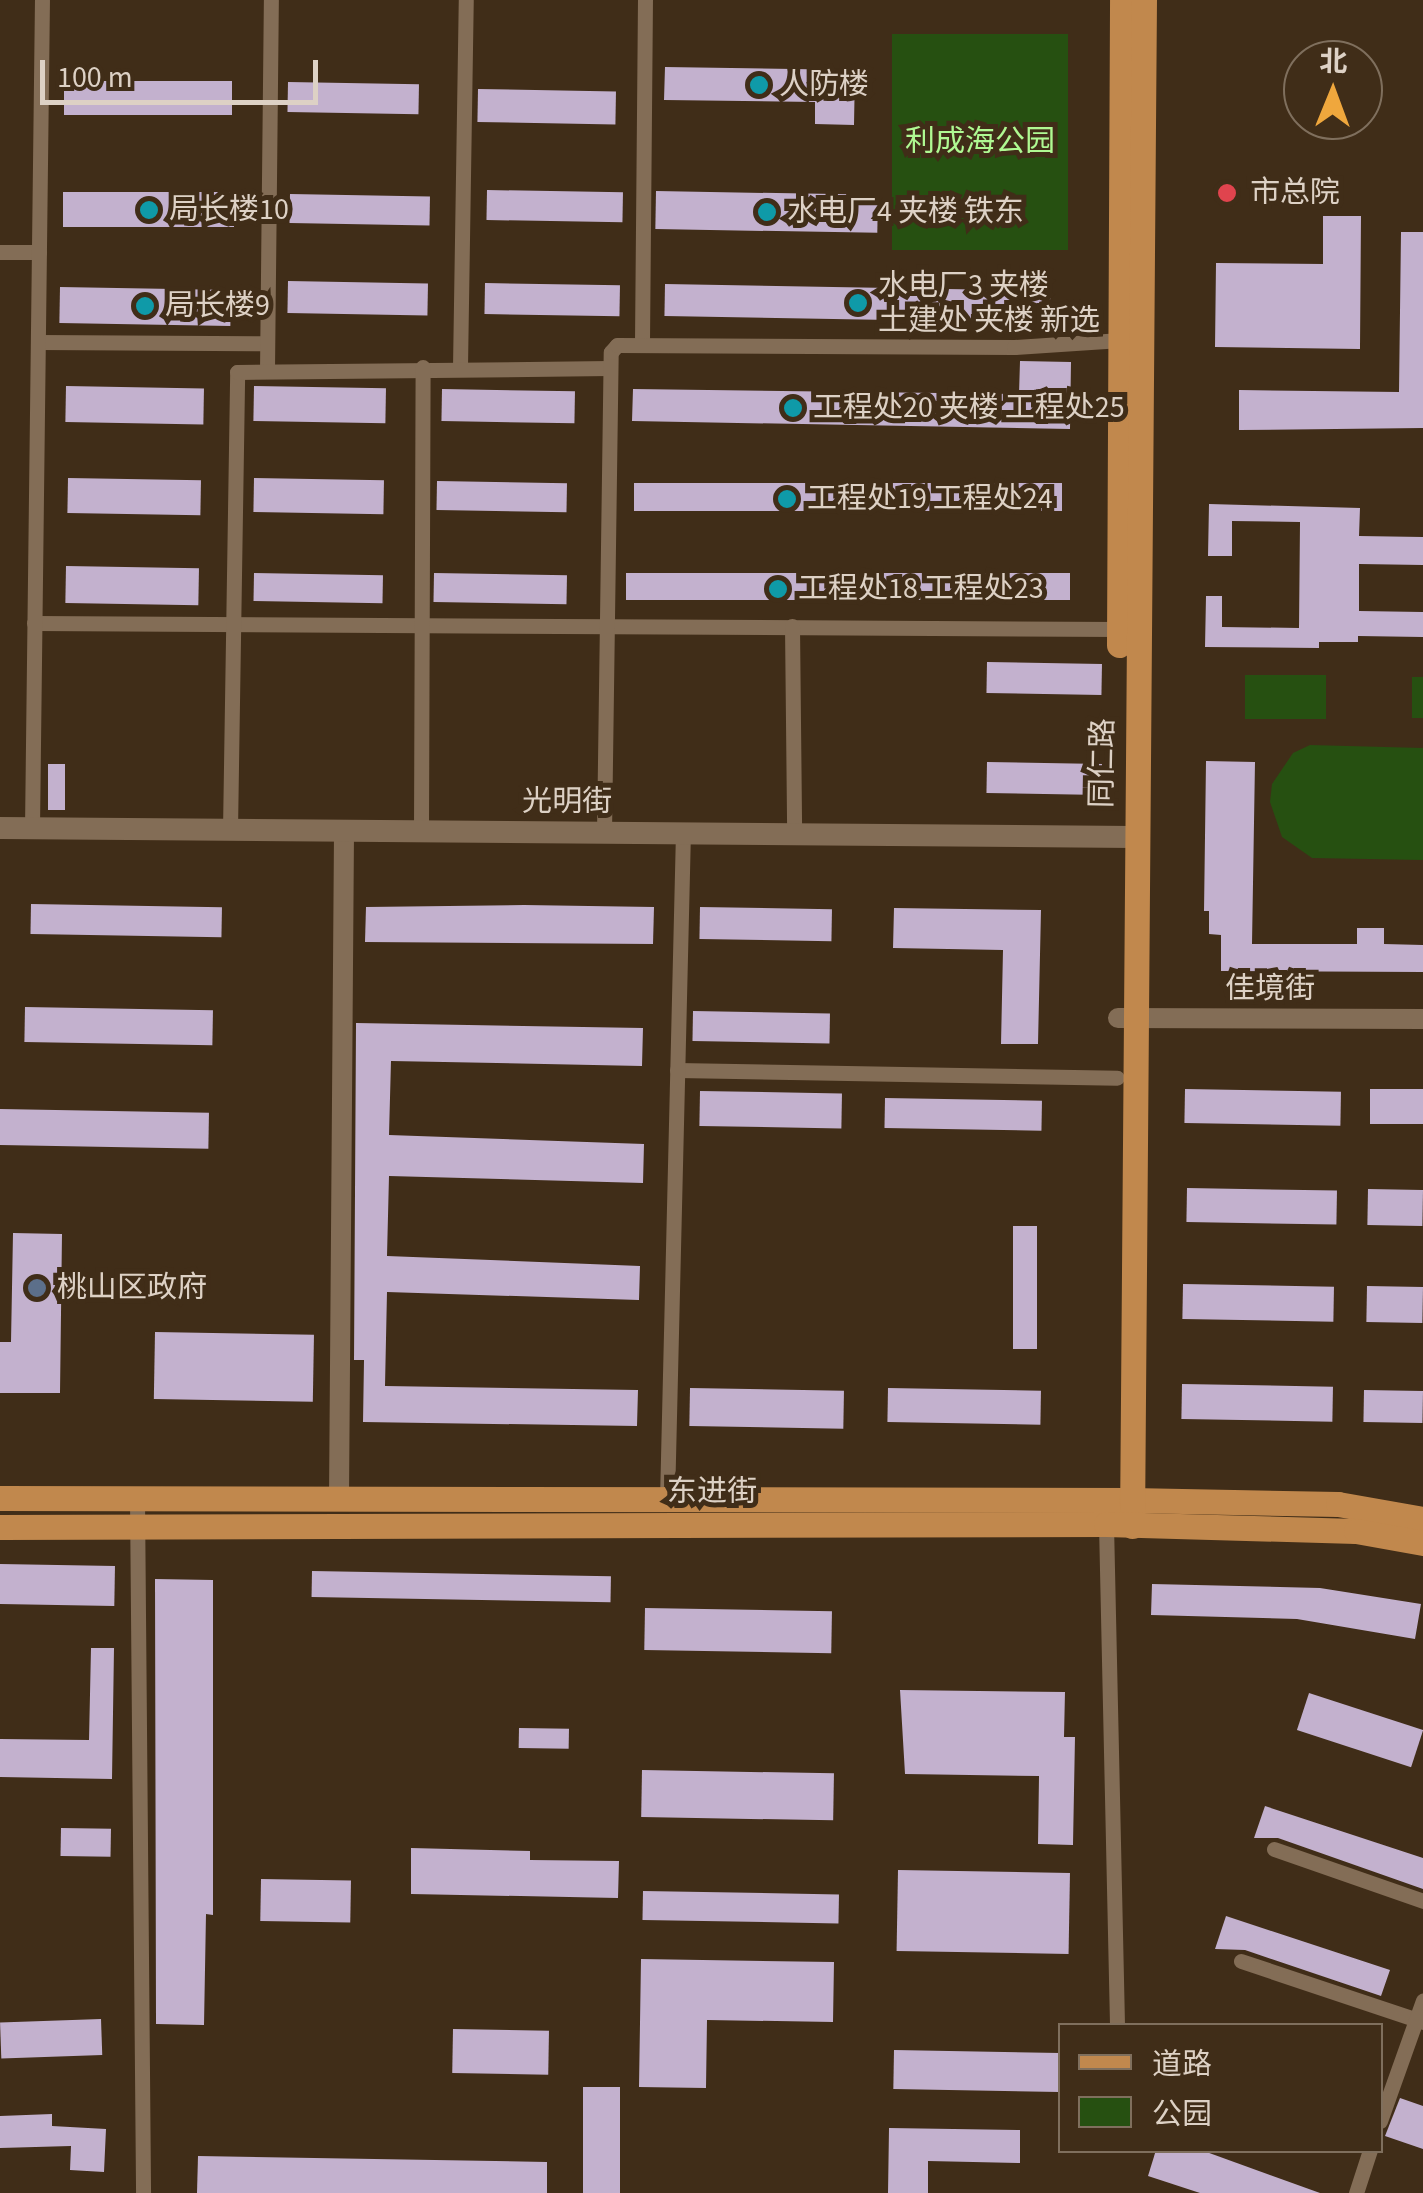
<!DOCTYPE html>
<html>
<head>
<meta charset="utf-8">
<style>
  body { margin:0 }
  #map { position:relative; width:1423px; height:2193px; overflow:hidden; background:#402d18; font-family:"Source Sans 3","Noto Sans SC",sans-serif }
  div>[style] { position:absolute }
  .green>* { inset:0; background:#265011; transform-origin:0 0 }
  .building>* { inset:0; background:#c3b1ce; transform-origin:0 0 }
  .minor>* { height:15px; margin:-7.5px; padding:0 7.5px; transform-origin:7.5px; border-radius:7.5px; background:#836d56 }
  .tertiary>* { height:20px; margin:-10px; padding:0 10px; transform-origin:10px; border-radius:10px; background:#836d56 }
  .secondary>* { height:22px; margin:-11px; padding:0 11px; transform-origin:11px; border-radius:11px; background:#836d56 }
  .primary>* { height:25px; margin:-12.5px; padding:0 12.5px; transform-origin:12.5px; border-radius:12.5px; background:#c1884d }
  .dots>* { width:28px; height:28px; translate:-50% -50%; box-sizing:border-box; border:5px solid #402d18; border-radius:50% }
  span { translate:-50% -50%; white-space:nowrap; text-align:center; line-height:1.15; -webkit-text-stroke:10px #402d18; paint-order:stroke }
  .poi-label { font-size:30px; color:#ddd1c5 }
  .left { translate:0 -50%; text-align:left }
  .park-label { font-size:30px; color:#aff992 }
  .street-label { font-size:30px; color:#ddd1c5 }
  .legend { position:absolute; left:1058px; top:2023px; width:325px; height:130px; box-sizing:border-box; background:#402d18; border:2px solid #7f6f5d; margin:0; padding:12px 18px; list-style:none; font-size:30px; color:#ddd1c5 }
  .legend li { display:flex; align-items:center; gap:20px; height:50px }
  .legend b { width:50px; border:2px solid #7f6f5d }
  .north { position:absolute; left:1283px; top:40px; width:100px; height:100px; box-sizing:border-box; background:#402d18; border:2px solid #7f6f5d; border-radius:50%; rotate:1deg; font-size:28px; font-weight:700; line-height:40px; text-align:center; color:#ddd1c5 }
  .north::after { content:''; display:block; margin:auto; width:35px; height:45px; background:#efa73d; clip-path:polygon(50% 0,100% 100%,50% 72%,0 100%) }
  .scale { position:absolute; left:40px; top:60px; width:278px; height:45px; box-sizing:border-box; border:5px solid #ddd1c5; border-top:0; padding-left:12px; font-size:30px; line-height:35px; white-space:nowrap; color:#ddd1c5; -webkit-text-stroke:8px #402d18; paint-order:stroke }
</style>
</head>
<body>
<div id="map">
  <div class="green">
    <i style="left:892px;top:34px;width:176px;height:216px"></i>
    <i style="left:1245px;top:675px;width:81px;height:44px"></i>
    <i style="left:1412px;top:677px;width:11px;height:41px"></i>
    <i style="clip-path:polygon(1310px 745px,1423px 748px,1423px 860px,1312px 858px,1282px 837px,1270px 802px,1272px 784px,1293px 753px)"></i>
  </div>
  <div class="building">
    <i style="clip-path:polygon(665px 67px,855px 70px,854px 125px,815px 124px,815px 102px,664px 100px)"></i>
    <i style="left:64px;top:81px;width:168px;height:34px"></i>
    <i style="left:288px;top:82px;width:131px;height:30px;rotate:1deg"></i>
    <i style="left:478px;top:89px;width:138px;height:33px;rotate:1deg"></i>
    <i style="left:487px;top:190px;width:136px;height:30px;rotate:1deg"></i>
    <i style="left:656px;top:191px;width:222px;height:38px;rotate:1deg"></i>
    <i style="left:63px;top:192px;width:171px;height:35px"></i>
    <i style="left:290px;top:194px;width:140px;height:29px;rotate:1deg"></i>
    <i style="clip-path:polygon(1323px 216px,1361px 216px,1360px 349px,1215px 347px,1216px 263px,1323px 264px)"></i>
    <i style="clip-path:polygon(1401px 232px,1423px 232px,1423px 428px,1239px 430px,1239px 390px,1399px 392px)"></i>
    <i style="left:288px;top:281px;width:140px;height:32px;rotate:1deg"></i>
    <i style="left:485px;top:283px;width:135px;height:31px;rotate:1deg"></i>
    <i style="left:665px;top:284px;width:386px;height:32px;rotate:1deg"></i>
    <i style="left:60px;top:287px;width:171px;height:36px;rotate:1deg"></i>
    <i style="clip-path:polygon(1020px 361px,1071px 362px,1070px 429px,632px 421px,633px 389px,1019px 394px)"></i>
    <i style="left:66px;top:386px;width:138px;height:36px;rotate:1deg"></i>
    <i style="left:254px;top:386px;width:132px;height:35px;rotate:1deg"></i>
    <i style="left:442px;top:389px;width:133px;height:32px;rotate:1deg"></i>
    <i style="left:68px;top:478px;width:133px;height:35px;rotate:1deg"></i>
    <i style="left:254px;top:478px;width:130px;height:34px;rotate:1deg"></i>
    <i style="left:437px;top:481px;width:130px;height:29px;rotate:1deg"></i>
    <i style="left:634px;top:483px;width:428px;height:28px"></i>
    <i style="clip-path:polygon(1209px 504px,1360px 508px,1359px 536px,1423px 537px,1423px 565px,1359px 564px,1359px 611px,1423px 612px,1423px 637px,1358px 636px,1358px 642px,1319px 642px,1319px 648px,1205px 647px,1206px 596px,1222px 596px,1222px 627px,1299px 628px,1300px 522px,1232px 521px,1232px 556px,1208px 556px)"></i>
    <i style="left:66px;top:566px;width:133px;height:37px;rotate:1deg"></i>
    <i style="left:254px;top:573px;width:129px;height:28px;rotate:1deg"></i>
    <i style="left:434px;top:573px;width:133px;height:29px;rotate:1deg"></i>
    <i style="left:626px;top:573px;width:444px;height:27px"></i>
    <i style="left:987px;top:662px;width:115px;height:31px;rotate:1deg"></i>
    <i style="clip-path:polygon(1206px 761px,1255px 762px,1252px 944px,1357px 944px,1357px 928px,1384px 928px,1384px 944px,1423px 945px,1423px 972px,1221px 971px,1221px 935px,1209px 934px,1209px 911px,1204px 911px)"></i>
    <i style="left:987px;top:762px;width:115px;height:31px;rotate:1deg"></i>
    <i style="left:48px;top:764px;width:17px;height:46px"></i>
    <i style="left:31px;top:904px;width:191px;height:30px;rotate:1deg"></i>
    <i style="clip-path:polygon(524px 905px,654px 907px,653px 944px,365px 942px,366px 907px)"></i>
    <i style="left:700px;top:907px;width:132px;height:32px;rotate:1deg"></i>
    <i style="clip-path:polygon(894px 908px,1041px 910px,1038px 1044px,1001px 1044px,1003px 950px,893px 948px)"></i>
    <i style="left:25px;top:1007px;width:188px;height:35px;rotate:1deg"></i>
    <i style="left:693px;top:1011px;width:137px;height:30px;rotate:1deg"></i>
    <i style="clip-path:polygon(356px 1023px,643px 1028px,642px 1066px,391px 1061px,389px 1135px,644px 1144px,643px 1183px,389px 1176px,387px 1256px,640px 1266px,639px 1300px,387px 1292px,385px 1386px,638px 1390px,637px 1426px,363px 1422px,364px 1360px,354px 1360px)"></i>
    <i style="left:1185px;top:1089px;width:156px;height:34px;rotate:1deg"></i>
    <i style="left:1370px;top:1089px;width:53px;height:35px"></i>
    <i style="left:700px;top:1091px;width:142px;height:35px;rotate:1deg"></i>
    <i style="left:885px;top:1098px;width:157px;height:30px;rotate:1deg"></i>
    <i style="left:0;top:1109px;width:209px;height:36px;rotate:1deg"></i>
    <i style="left:1187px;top:1188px;width:150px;height:34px;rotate:1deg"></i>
    <i style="left:1368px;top:1189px;width:55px;height:36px;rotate:1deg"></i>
    <i style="left:1013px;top:1226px;width:24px;height:123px"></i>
    <i style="clip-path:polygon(13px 1233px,62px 1234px,60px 1393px,0 1393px,0 1342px,11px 1342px)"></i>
    <i style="left:1183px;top:1284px;width:151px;height:35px;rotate:1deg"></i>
    <i style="left:1367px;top:1286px;width:56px;height:36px;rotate:1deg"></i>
    <i style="left:155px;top:1332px;width:159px;height:67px;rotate:1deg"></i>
    <i style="left:1182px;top:1384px;width:151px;height:35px;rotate:1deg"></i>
    <i style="left:690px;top:1388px;width:154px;height:38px;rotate:1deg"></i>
    <i style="left:888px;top:1388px;width:153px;height:34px;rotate:1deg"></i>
    <i style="left:1364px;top:1390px;width:59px;height:32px;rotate:1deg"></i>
    <i style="left:0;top:1564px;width:115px;height:40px;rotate:1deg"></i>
    <i style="left:312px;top:1571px;width:299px;height:26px;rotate:1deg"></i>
    <i style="clip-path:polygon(155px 1579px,213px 1580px,213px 1915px,206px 1914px,204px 2025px,156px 2024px)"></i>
    <i style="clip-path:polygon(1152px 1584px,1320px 1588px,1421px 1604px,1415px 1639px,1297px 1619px,1151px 1615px)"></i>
    <i style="left:645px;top:1608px;width:187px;height:42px;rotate:1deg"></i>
    <i style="clip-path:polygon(91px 1648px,114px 1648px,112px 1779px,0 1777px,0 1739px,89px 1740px)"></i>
    <i style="clip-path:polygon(900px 1690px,1065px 1692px,1064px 1737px,1075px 1737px,1073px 1845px,1038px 1844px,1039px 1776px,905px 1774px)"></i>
    <i style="left:1309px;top:1693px;width:120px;height:39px;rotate:18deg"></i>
    <i style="left:519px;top:1728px;width:50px;height:20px;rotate:1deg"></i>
    <i style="left:642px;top:1770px;width:192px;height:47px;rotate:1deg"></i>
    <i style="clip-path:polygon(1265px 1806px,1423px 1858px,1423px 1889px,1278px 1838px,1254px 1838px)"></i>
    <i style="left:61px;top:1828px;width:50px;height:28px;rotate:1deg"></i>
    <i style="clip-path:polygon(411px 1848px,530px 1851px,530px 1860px,619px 1861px,618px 1898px,411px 1894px)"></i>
    <i style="left:898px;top:1870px;width:172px;height:81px;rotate:1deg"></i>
    <i style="left:261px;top:1879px;width:90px;height:42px;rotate:1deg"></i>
    <i style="left:643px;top:1891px;width:196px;height:29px;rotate:1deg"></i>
    <i style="clip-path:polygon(1226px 1916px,1390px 1970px,1381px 1996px,1245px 1950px,1215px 1949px)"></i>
    <i style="clip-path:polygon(641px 1959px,834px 1962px,833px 2022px,707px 2020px,706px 2088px,639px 2087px)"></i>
    <i style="left:101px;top:2019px;width:36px;height:101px;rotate:88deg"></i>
    <i style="left:453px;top:2029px;width:96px;height:44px;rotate:1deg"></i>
    <i style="left:894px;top:2050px;width:166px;height:39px;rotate:1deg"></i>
    <i style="left:583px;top:2087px;width:37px;height:106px"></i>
    <i style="clip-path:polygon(1400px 2098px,1423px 2106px,1423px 2149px,1385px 2136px)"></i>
    <i style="clip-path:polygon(52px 2114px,52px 2126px,106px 2129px,104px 2172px,70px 2170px,71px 2146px,0 2148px,0 2116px)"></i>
    <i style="clip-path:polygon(889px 2128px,1020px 2130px,1020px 2163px,928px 2161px,928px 2193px,888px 2193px)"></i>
    <i style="clip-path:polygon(1156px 2150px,1201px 2150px,1320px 2193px,1200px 2193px,1148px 2176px)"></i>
    <i style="clip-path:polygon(198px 2156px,547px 2162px,547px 2193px,197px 2193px)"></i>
  </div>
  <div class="minor">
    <i style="left:0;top:252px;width:39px"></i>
    <i style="left:38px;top:342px;width:229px;rotate:0.3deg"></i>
    <i style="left:642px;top:342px;width:342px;rotate:-89.5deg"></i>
    <i style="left:460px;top:367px;width:367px;rotate:-89.1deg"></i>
    <i style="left:267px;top:370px;width:370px;rotate:-89.4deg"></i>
    <i style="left:34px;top:623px;width:1085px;rotate:0.32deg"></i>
    <i style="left:792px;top:626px;width:208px;rotate:89.4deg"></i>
    <i style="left:32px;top:828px;width:828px;rotate:-89.31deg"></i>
    <i style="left:230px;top:830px;width:458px;rotate:-89.1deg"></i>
    <i style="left:237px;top:372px;width:373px;rotate:-0.6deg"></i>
    <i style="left:421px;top:831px;width:464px;rotate:-89.8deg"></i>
    <i style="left:604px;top:833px;width:481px;rotate:-89.2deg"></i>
    <i style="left:611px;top:352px;width:9px;rotate:-49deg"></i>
    <i style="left:617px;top:345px;width:397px;rotate:0.3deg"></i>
    <i style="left:1014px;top:347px;width:107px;rotate:-3.7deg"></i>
    <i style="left:677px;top:1070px;width:440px;rotate:1deg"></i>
    <i style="left:137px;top:1499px;width:694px;rotate:89.5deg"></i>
    <i style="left:667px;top:1500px;width:667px;rotate:-88.63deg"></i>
    <i style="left:1106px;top:1524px;width:502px;rotate:88.74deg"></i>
    <i style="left:1274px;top:1849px;width:158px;rotate:19.2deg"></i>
    <i style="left:1241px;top:1961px;width:192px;rotate:18.5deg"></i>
    <i style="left:1380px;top:2121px;width:128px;rotate:-70.4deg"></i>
    <i style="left:1356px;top:2193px;width:45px;rotate:-72deg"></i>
  </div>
  <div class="tertiary">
    <i style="left:1118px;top:1018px;width:305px;rotate:0.2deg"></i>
    <i style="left:339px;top:1499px;width:669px;rotate:-89.57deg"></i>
  </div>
  <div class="secondary">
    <i style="left:0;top:828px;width:1134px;rotate:0.45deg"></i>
  </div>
  <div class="primary">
    <i style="left:1119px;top:645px;width:645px;rotate:-89.73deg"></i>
    <i style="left:0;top:1498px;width:1131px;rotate:0.1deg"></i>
    <i style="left:1131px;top:1500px;width:207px;rotate:1.1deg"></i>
    <i style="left:1338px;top:1504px;width:86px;rotate:10deg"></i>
    <i style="left:1132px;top:1526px;width:1526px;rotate:-89.55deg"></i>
    <i style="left:0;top:1527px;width:1106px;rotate:-0.16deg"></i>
    <i style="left:1106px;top:1524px;width:250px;rotate:1.6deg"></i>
    <i style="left:1356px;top:1531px;width:68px;rotate:10.2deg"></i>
  </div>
  <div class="dots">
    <i style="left:759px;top:85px;background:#0f9aa8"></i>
    <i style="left:1227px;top:193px;background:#e0444e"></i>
    <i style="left:149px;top:210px;background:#0f9aa8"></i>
    <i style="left:767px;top:212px;background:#0f9aa8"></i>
    <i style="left:858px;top:303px;background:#0f9aa8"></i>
    <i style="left:145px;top:306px;background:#0f9aa8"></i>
    <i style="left:793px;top:408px;background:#0f9aa8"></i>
    <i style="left:787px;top:499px;background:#0f9aa8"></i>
    <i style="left:778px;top:589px;background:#0f9aa8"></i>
    <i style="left:37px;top:1288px;background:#5c6f8a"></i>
  </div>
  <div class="poi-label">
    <span class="left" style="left:779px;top:85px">人防楼</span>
    <span class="left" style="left:1250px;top:193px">市总院</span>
    <span class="left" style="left:169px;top:210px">局长楼10</span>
    <span class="left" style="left:787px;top:212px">水电厂4 夹楼 铁东</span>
    <span class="left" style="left:878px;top:303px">水电厂3 夹楼<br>土建处 夹楼 新选</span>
    <span class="left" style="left:165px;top:306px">局长楼9</span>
    <span class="left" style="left:813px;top:408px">工程处20 夹楼 工程处25</span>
    <span class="left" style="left:807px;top:499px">工程处19 工程处24</span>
    <span class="left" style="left:798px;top:589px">工程处18 工程处23</span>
    <span class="left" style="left:57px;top:1288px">桃山区政府</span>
  </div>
  <div class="park-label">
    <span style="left:980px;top:142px">利成海公园</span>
  </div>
  <div class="street-label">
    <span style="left:1103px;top:763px;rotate:-89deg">同仁路</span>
    <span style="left:567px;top:802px">光明街</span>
    <span style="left:1270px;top:989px">佳境街</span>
    <span style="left:712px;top:1492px">东进街</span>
  </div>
  <ul class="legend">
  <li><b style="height:12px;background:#c1884d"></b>道路</li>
  <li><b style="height:28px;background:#265011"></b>公园</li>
  </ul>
  <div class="north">北</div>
  <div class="scale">100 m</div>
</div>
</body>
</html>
